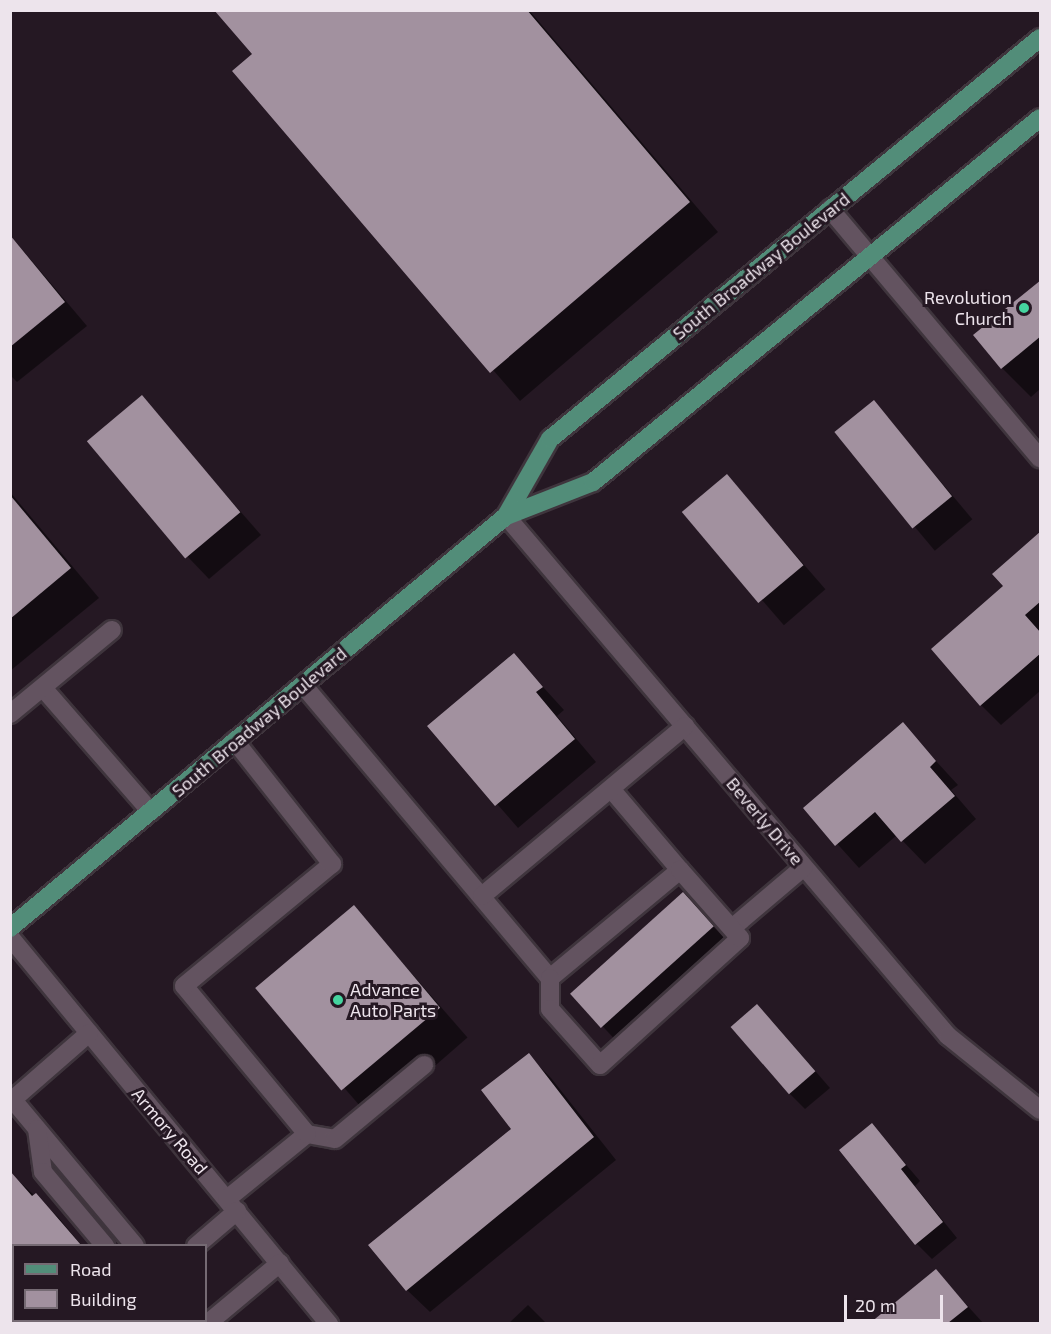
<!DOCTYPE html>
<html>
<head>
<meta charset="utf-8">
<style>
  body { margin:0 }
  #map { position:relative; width:1051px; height:1334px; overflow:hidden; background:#251823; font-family:"Exo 2",sans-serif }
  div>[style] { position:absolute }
  .shadow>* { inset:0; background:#0007; transform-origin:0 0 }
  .building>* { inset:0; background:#a2919f; transform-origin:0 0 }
  .roads { filter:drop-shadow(2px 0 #3f353d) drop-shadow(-2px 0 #3f353d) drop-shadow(0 2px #3f353d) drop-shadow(0 -2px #3f353d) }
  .minor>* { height:18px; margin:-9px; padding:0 9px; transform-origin:9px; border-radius:9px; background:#635360 }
  .major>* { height:18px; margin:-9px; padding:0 9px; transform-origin:9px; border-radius:9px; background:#528d79 }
  .dots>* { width:16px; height:16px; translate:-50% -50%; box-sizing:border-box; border:3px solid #251823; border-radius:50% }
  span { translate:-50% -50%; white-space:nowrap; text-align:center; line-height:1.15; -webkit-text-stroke:6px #251823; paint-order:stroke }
  .street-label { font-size:18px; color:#ede4ec }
  .poi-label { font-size:18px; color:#ede4ec }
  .right { translate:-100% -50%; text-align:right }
  .left { translate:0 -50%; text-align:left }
  .frame { position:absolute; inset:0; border:12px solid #ede4ec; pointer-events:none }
  .legend { position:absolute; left:12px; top:1244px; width:195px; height:78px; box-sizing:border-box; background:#251823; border:2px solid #756a73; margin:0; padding:8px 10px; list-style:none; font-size:18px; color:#ede4ec }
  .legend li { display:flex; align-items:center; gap:12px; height:30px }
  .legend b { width:30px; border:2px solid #756a73 }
  .scale { position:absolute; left:844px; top:1295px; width:99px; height:27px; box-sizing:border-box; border:3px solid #ede4ec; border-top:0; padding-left:8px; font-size:18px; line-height:21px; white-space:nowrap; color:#ede4ec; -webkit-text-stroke:4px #251823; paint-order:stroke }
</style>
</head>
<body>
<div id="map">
  <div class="shadow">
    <i style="clip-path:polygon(216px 10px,529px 10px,718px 232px,520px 401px,234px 71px,254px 55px)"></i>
    <i style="clip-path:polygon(10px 235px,87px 326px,17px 382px,10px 375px)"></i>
    <i style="clip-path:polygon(1040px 282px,1040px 389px,1031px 397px,1002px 368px)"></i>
    <i style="clip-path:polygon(141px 398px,261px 535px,209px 579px,187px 556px)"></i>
    <i style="left:874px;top:402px;width:153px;height:49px;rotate:50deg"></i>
    <i style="left:727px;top:476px;width:150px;height:55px;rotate:49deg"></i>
    <i style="clip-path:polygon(10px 492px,99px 598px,10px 671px)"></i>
    <i style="clip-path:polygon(1040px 552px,1040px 691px,1001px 725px,981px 705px)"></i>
    <i style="clip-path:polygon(514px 655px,564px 710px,557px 716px,596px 762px,518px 828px,429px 726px)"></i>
    <i style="clip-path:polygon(902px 724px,958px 785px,951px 790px,976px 819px,925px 864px,897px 835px,859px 868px,805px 808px)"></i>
    <i style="left:683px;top:894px;width:76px;height:149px;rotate:47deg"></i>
    <i style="left:354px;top:907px;width:173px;height:126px;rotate:49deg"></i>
    <i style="clip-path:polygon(772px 1021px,830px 1088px,805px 1109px,790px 1094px)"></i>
    <i style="clip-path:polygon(528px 1055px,551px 1078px,616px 1160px,430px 1312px,407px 1290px,514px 1129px)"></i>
    <i style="clip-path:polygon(872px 1125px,920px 1181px,915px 1186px,957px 1238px,932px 1259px,917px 1244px)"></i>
    <i style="clip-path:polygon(10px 1173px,58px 1217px,82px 1246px,14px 1246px,14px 1257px)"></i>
    <i style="clip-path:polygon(936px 1271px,984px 1324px,872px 1324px)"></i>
    <i style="clip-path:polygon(528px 1305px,547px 1324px,508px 1324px)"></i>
  </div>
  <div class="building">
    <i style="clip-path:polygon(214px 10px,527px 10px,690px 202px,490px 373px,232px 71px,252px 54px)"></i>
    <i style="clip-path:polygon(10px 235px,65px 302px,10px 347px)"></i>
    <i style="clip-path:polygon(1041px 280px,1041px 336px,1001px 369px,973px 335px)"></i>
    <i style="left:142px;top:395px;width:153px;height:72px;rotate:50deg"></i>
    <i style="left:874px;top:400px;width:124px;height:51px;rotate:51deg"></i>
    <i style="left:727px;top:474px;width:119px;height:59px;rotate:50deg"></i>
    <i style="clip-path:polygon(10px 495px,71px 568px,10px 619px)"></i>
    <i style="clip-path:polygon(1041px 531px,1041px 601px,1025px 615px,1041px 633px,1041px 653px,980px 706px,931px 649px,1003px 586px,992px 574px)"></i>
    <i style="clip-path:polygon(514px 653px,543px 687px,536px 692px,575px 739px,495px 806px,427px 726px)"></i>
    <i style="clip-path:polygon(903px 722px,936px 761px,930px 767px,955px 796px,901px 842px,875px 812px,835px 846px,803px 808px)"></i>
    <i style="left:683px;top:892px;width:46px;height:152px;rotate:48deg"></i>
    <i style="left:354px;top:905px;width:134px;height:129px;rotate:50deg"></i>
    <i style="left:757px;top:1004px;width:89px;height:35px;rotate:49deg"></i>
    <i style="clip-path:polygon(529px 1053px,594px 1137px,406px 1291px,368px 1245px,511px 1129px,481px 1090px)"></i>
    <i style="clip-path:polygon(872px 1123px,906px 1165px,901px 1169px,943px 1222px,915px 1245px,839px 1150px)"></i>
    <i style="clip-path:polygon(10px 1171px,32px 1196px,36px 1193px,81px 1245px,10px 1245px)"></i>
    <i style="clip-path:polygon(936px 1269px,968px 1307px,948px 1323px,870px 1323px)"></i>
  </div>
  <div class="roads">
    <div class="minor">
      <i style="left:830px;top:209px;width:326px;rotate:49.9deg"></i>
      <i style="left:506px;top:516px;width:682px;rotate:49.64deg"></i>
      <i style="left:948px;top:1036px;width:118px;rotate:38.8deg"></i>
      <i style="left:303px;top:685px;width:383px;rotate:49.9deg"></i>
      <i style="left:550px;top:978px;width:169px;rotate:-39.7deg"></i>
      <i style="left:680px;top:870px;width:106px;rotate:-130.4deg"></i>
      <i style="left:43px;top:688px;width:164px;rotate:48.9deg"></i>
      <i style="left:10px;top:714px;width:132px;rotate:-39.5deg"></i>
      <i style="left:482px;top:896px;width:265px;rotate:-39.9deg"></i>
      <i style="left:732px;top:928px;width:94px;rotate:-40.3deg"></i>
      <i style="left:10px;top:937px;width:502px;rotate:50.5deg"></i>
      <i style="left:550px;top:978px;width:31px;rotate:90deg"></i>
      <i style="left:550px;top:1009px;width:75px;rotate:48.2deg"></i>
      <i style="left:600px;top:1065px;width:189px;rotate:-42.2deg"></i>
      <i style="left:740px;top:938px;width:91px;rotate:-131.4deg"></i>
      <i style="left:13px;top:1100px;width:190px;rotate:50.1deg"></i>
      <i style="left:10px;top:1102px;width:105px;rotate:-41.1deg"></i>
      <i style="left:37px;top:1129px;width:43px;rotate:82.1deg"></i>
      <i style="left:43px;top:1172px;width:97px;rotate:50deg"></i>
      <i style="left:307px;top:1134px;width:28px;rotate:10deg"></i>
      <i style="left:335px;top:1139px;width:116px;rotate:-39.7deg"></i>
      <i style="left:227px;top:1199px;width:103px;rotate:-39.1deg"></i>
      <i style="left:307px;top:1134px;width:192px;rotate:-129.7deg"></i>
      <i style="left:184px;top:986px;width:192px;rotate:-39.5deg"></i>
      <i style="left:332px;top:864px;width:157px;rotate:-128.3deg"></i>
      <i style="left:196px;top:1246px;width:54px;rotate:-40.5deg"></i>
      <i style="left:65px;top:1324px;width:6px;rotate:-45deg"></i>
      <i style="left:99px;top:1324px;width:6px;rotate:-45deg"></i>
      <i style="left:207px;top:1324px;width:95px;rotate:-39.9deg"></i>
    </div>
    <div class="major">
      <i style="left:506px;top:516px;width:89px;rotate:-60.3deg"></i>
      <i style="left:550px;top:439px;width:633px;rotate:-39.3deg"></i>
      <i style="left:10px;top:928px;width:645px;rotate:-39.71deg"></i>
      <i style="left:506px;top:516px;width:93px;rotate:-21.3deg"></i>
      <i style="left:593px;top:482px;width:576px;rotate:-39.16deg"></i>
    </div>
  </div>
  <div class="dots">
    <i style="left:1024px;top:308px;background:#45d49f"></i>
    <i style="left:338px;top:1000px;background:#45d49f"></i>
  </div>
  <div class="street-label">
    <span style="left:761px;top:266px;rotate:-39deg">South Broadway Boulevard</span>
    <span style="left:259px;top:722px;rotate:-40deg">South Broadway Boulevard</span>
    <span style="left:765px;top:821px;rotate:50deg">Beverly Drive</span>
    <span style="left:170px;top:1131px;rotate:50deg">Armory Road</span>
  </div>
  <div class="poi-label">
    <span class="right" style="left:1012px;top:308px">Revolution<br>Church</span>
    <span class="left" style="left:350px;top:1000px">Advance<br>Auto Parts</span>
  </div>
  <div class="frame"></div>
  <ul class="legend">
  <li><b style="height:8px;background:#528d79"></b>Road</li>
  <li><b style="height:16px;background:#a2919f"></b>Building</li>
  </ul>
  <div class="scale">20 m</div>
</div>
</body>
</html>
